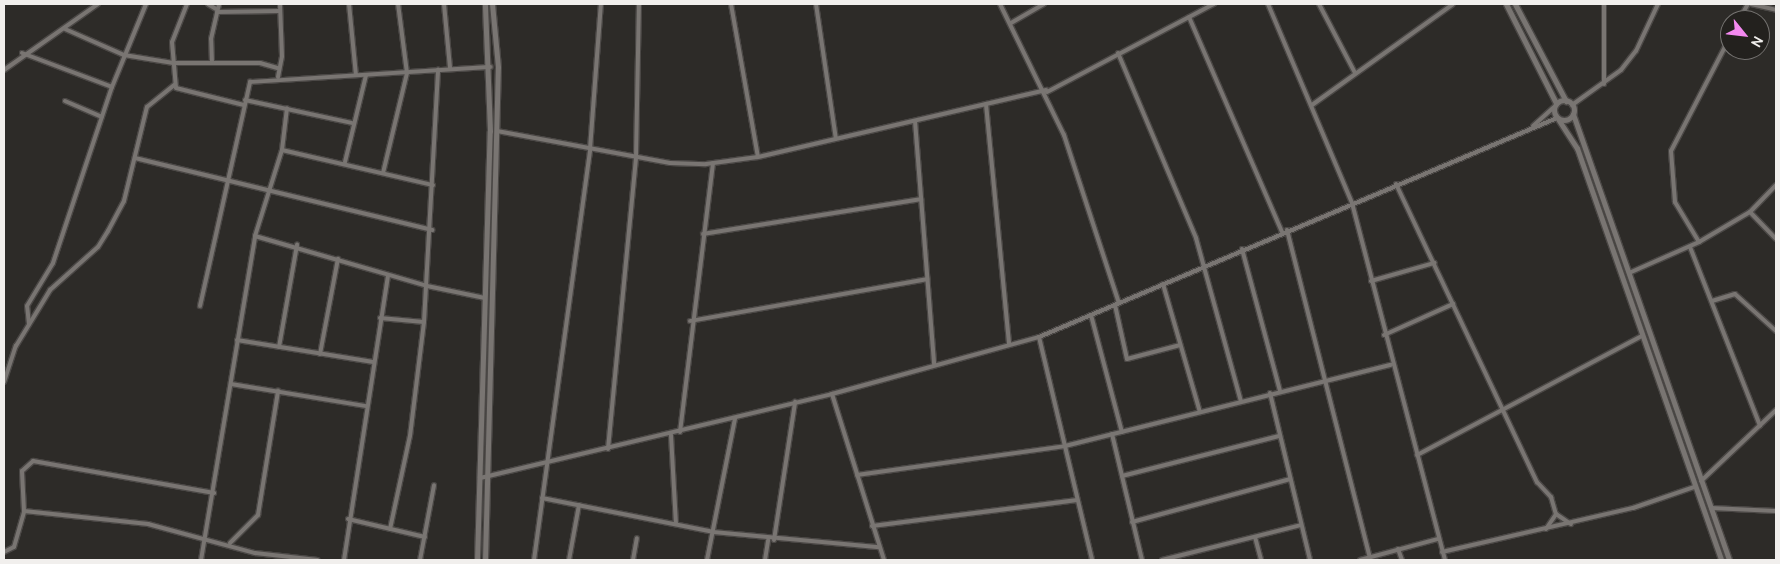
<!DOCTYPE html>
<html>
<head>
<meta charset="utf-8">
<style>
  body { margin:0 }
  #map { position:relative; width:1780px; height:564px; overflow:hidden; background:#2d2b28; font-family:Cabin,sans-serif }
  div>[style] { position:absolute }
  .roads { filter:drop-shadow(1px 0 #4b4846) drop-shadow(-1px 0 #4b4846) drop-shadow(0 1px #4b4846) drop-shadow(0 -1px #4b4846) }
  .minor>* { height:4px; margin:-2px; padding:0 2px; transform-origin:2px; border-radius:2px; background:#797572 }
  .secondary>* { height:5px; margin:-2.5px; padding:0 2.5px; transform-origin:2.5px; border-radius:2.5px; background:#797572 }
  .secondary>.ring { margin:-2.5px; padding:0; box-sizing:content-box; background:none; border:5px solid #797572; border-radius:50% }
  span { translate:-50% -50%; white-space:nowrap; text-align:center; line-height:1.15; -webkit-text-stroke:5px #23211e; paint-order:stroke }
  .frame { position:absolute; inset:0; border:5px solid #f1efed; pointer-events:none }
  .north { position:absolute; left:1720px; top:10px; width:50px; height:50px; box-sizing:border-box; background:#23211e; border:1px solid #757371; border-radius:50%; rotate:119deg; font-size:14px; font-weight:700; line-height:20px; text-align:center; color:#f1efed }
  .north::after { content:''; display:block; margin:auto; width:18px; height:22px; background:#f489f0; clip-path:polygon(50% 0,100% 100%,50% 72%,0 100%) }
</style>
</head>
<body>
<div id="map">
  <div class="roads">
    <div class="minor">
      <i style="left:187px;top:4px;width:41px;rotate:111.5deg"></i>
      <i style="left:172px;top:42px;width:46px;rotate:85deg"></i>
      <i style="left:176px;top:88px;width:70px;rotate:14deg"></i>
      <i style="left:208px;top:4px;width:9px;rotate:32deg"></i>
      <i style="left:349px;top:4px;width:71px;rotate:84.4deg"></i>
      <i style="left:444px;top:4px;width:64px;rotate:84.6deg"></i>
      <i style="left:731px;top:4px;width:155px;rotate:80deg"></i>
      <i style="left:816px;top:4px;width:136px;rotate:81.6deg"></i>
      <i style="left:1000px;top:4px;width:146px;rotate:64deg"></i>
      <i style="left:1064px;top:135px;width:177px;rotate:71.9deg"></i>
      <i style="left:1268px;top:4px;width:216px;rotate:67.1deg"></i>
      <i style="left:1352px;top:203px;width:369px;rotate:75.4deg"></i>
      <i style="left:1319px;top:4px;width:78px;rotate:62.4deg"></i>
      <i style="left:1751px;top:4px;width:26px;rotate:13deg"></i>
      <i style="left:217px;top:12px;width:63px;rotate:-0.9deg"></i>
      <i style="left:1189px;top:17px;width:234px;rotate:66.6deg"></i>
      <i style="left:1739px;top:20px;width:18px;rotate:-61deg"></i>
      <i style="left:1011px;top:23px;width:38px;rotate:-30deg"></i>
      <i style="left:65px;top:29px;width:64px;rotate:23.8deg"></i>
      <i style="left:124px;top:55px;width:50px;rotate:9.3deg"></i>
      <i style="left:173px;top:63px;width:87px"></i>
      <i style="left:260px;top:63px;width:18px;rotate:16deg"></i>
      <i style="left:22px;top:53px;width:96px;rotate:20.7deg"></i>
      <i style="left:1118px;top:53px;width:201px;rotate:67.1deg"></i>
      <i style="left:1196px;top:238px;width:169px;rotate:74.6deg"></i>
      <i style="left:212px;top:63px;width:24px;rotate:-92deg"></i>
      <i style="left:211px;top:39px;width:36px;rotate:-77deg"></i>
      <i style="left:4px;top:70px;width:115px;rotate:-35.1deg"></i>
      <i style="left:278px;top:77px;width:21px;rotate:-79deg"></i>
      <i style="left:282px;top:56px;width:52px;rotate:-92.2deg"></i>
      <i style="left:1604px;top:84px;width:80px;rotate:-90deg"></i>
      <i style="left:1047px;top:92px;width:189px;rotate:-27.8deg"></i>
      <i style="left:245px;top:100px;width:109px;rotate:12.1deg"></i>
      <i style="left:65px;top:101px;width:40px;rotate:23.4deg"></i>
      <i style="left:986px;top:104px;width:241px;rotate:84.5deg"></i>
      <i style="left:1312px;top:105px;width:173px;rotate:-35.6deg"></i>
      <i style="left:1572px;top:105px;width:60px;rotate:-35.5deg"></i>
      <i style="left:1621px;top:70px;width:24px;rotate:-52deg"></i>
      <i style="left:1636px;top:51px;width:52px;rotate:-64.9deg"></i>
      <i style="left:915px;top:121px;width:244px;rotate:85.5deg"></i>
      <i style="left:1533px;top:126px;width:28px;rotate:-42deg"></i>
      <i style="left:497px;top:131px;width:176px;rotate:10.5deg"></i>
      <i style="left:670px;top:163px;width:36px;rotate:2deg"></i>
      <i style="left:706px;top:164px;width:52px;rotate:-7.7deg"></i>
      <i style="left:758px;top:157px;width:296px;rotate:-13.1deg"></i>
      <i style="left:282px;top:150px;width:155px;rotate:13.1deg"></i>
      <i style="left:135px;top:158px;width:306px;rotate:13.6deg"></i>
      <i style="left:345px;top:162px;width:89px;rotate:-76.4deg"></i>
      <i style="left:383px;top:173px;width:103px;rotate:-76.5deg"></i>
      <i style="left:407px;top:73px;width:70px;rotate:-97.4deg"></i>
      <i style="left:1396px;top:184px;width:330px;rotate:64.7deg"></i>
      <i style="left:1537px;top:482px;width:21px;rotate:47deg"></i>
      <i style="left:1551px;top:497px;width:18px;rotate:74deg"></i>
      <i style="left:1556px;top:514px;width:18px;rotate:34deg"></i>
      <i style="left:1750px;top:212px;width:37px;rotate:46deg"></i>
      <i style="left:1287px;top:230px;width:338px;rotate:75.8deg"></i>
      <i style="left:703px;top:234px;width:221px;rotate:-9.1deg"></i>
      <i style="left:255px;top:236px;width:179px;rotate:16.2deg"></i>
      <i style="left:427px;top:286px;width:59px;rotate:11.7deg"></i>
      <i style="left:1699px;top:242px;width:47px;rotate:-121deg"></i>
      <i style="left:1675px;top:202px;width:51px;rotate:-94.5deg"></i>
      <i style="left:1671px;top:151px;width:128px;rotate:-62.6deg"></i>
      <i style="left:1690px;top:247px;width:192px;rotate:68.6deg"></i>
      <i style="left:1242px;top:249px;width:147px;rotate:75deg"></i>
      <i style="left:1629px;top:273px;width:77px;rotate:-23.9deg"></i>
      <i style="left:1699px;top:242px;width:59px;rotate:-30.5deg"></i>
      <i style="left:1750px;top:212px;width:37px;rotate:-46deg"></i>
      <i style="left:1371px;top:281px;width:66px;rotate:-15.9deg"></i>
      <i style="left:1163px;top:284px;width:133px;rotate:73.9deg"></i>
      <i style="left:1712px;top:301px;width:24px;rotate:-17deg"></i>
      <i style="left:1735px;top:294px;width:55px;rotate:42.1deg"></i>
      <i style="left:1115px;top:305px;width:55px;rotate:77.5deg"></i>
      <i style="left:1127px;top:359px;width:55px;rotate:-14.8deg"></i>
      <i style="left:200px;top:306px;width:230px;rotate:-77.4deg"></i>
      <i style="left:250px;top:82px;width:241px;rotate:-3.6deg"></i>
      <i style="left:1091px;top:315px;width:121px;rotate:75.2deg"></i>
      <i style="left:380px;top:318px;width:44px;rotate:5.2deg"></i>
      <i style="left:690px;top:321px;width:241px;rotate:-10deg"></i>
      <i style="left:29px;top:324px;width:18px;rotate:-96deg"></i>
      <i style="left:27px;top:306px;width:50px;rotate:-58.8deg"></i>
      <i style="left:53px;top:263px;width:186px;rotate:-71.5deg"></i>
      <i style="left:112px;top:87px;width:90px;rotate:-67.7deg"></i>
      <i style="left:1384px;top:335px;width:76px;rotate:-24.2deg"></i>
      <i style="left:1039px;top:337px;width:229px;rotate:76.6deg"></i>
      <i style="left:237px;top:340px;width:138px;rotate:9.2deg"></i>
      <i style="left:279px;top:347px;width:104px;rotate:-80deg"></i>
      <i style="left:320px;top:354px;width:97px;rotate:-79.3deg"></i>
      <i style="left:4px;top:382px;width:38px;rotate:-72deg"></i>
      <i style="left:16px;top:346px;width:66px;rotate:-58.7deg"></i>
      <i style="left:50px;top:290px;width:64px;rotate:-41.9deg"></i>
      <i style="left:98px;top:247px;width:19px;rotate:-58deg"></i>
      <i style="left:108px;top:231px;width:34px;rotate:-62deg"></i>
      <i style="left:124px;top:201px;width:97px;rotate:-76.3deg"></i>
      <i style="left:147px;top:107px;width:36px;rotate:-39deg"></i>
      <i style="left:231px;top:384px;width:137px;rotate:9.3deg"></i>
      <i style="left:1270px;top:393px;width:172px;rotate:76.5deg"></i>
      <i style="left:832px;top:394px;width:174px;rotate:72.6deg"></i>
      <i style="left:680px;top:432px;width:271px;rotate:-83deg"></i>
      <i style="left:1112px;top:434px;width:130px;rotate:76.6deg"></i>
      <i style="left:671px;top:435px;width:89px;rotate:86.8deg"></i>
      <i style="left:608px;top:449px;width:293px;rotate:-84.5deg"></i>
      <i style="left:636px;top:157px;width:153px;rotate:-88.9deg"></i>
      <i style="left:1417px;top:455px;width:255px;rotate:-27.9deg"></i>
      <i style="left:857px;top:475px;width:210px;rotate:-7.9deg"></i>
      <i style="left:1065px;top:446px;width:336px;rotate:-14deg"></i>
      <i style="left:1122px;top:476px;width:162px;rotate:-14.3deg"></i>
      <i style="left:480px;top:478px;width:362px;rotate:-13.4deg"></i>
      <i style="left:832px;top:394px;width:215px;rotate:-15.4deg"></i>
      <i style="left:1039px;top:337px;width:562px;rotate:-22.92deg"></i>
      <i style="left:1701px;top:481px;width:103px;rotate:-43.4deg"></i>
      <i style="left:542px;top:498px;width:174px;rotate:11.2deg"></i>
      <i style="left:713px;top:532px;width:167px;rotate:5.2deg"></i>
      <i style="left:1711px;top:508px;width:65px;rotate:2.6deg"></i>
      <i style="left:24px;top:511px;width:125px;rotate:6deg"></i>
      <i style="left:148px;top:524px;width:111px;rotate:15.2deg"></i>
      <i style="left:255px;top:553px;width:63px;rotate:6.3deg"></i>
      <i style="left:348px;top:519px;width:79px;rotate:13.2deg"></i>
      <i style="left:1132px;top:522px;width:164px;rotate:-15.2deg"></i>
      <i style="left:872px;top:526px;width:207px;rotate:-7.2deg"></i>
      <i style="left:390px;top:529px;width:95px;rotate:-77.9deg"></i>
      <i style="left:410px;top:436px;width:115px;rotate:-83deg"></i>
      <i style="left:424px;top:322px;width:253px;rotate:-86.8deg"></i>
      <i style="left:1546px;top:529px;width:18px;rotate:-56deg"></i>
      <i style="left:1255px;top:537px;width:24px;rotate:75deg"></i>
      <i style="left:774px;top:540px;width:140px;rotate:-81.3deg"></i>
      <i style="left:230px;top:543px;width:40px;rotate:-45deg"></i>
      <i style="left:258px;top:515px;width:126px;rotate:-80.8deg"></i>
      <i style="left:1398px;top:549px;width:12px;rotate:70deg"></i>
      <i style="left:4px;top:552px;width:11px;rotate:-27deg"></i>
      <i style="left:14px;top:547px;width:37px;rotate:-74deg"></i>
      <i style="left:24px;top:511px;width:40px;rotate:-92.9deg"></i>
      <i style="left:22px;top:471px;width:15px;rotate:-42deg"></i>
      <i style="left:33px;top:461px;width:184px;rotate:10deg"></i>
      <i style="left:1442px;top:552px;width:196px;rotate:-13deg"></i>
      <i style="left:1633px;top:508px;width:65px;rotate:-19deg"></i>
      <i style="left:201px;top:560px;width:328px;rotate:-80.5deg"></i>
      <i style="left:255px;top:236px;width:90px;rotate:-72.6deg"></i>
      <i style="left:282px;top:150px;width:42px;rotate:-83.2deg"></i>
      <i style="left:344px;top:560px;width:288px;rotate:-81.2deg"></i>
      <i style="left:420px;top:560px;width:76px;rotate:-79.4deg"></i>
      <i style="left:534px;top:560px;width:415px;rotate:-82.2deg"></i>
      <i style="left:590px;top:149px;width:145px;rotate:-85.7deg"></i>
      <i style="left:569px;top:560px;width:56px;rotate:-79.7deg"></i>
      <i style="left:633px;top:560px;width:22px;rotate:-80deg"></i>
      <i style="left:707px;top:560px;width:145px;rotate:-78.8deg"></i>
      <i style="left:765px;top:560px;width:20px;rotate:-81deg"></i>
      <i style="left:1162px;top:560px;width:143px;rotate:-14.1deg"></i>
      <i style="left:1360px;top:560px;width:81px;rotate:-15.1deg"></i>
    </div>
    <div class="secondary">
      <i style="left:1506px;top:4px;width:111px;rotate:63.2deg"></i>
      <i style="left:1515px;top:4px;width:110px;rotate:62.3deg"></i>
      <i class="ring" style="left:1554px;top:100px;width:15px;height:15px"></i>
      <i style="left:1573px;top:114px;width:472px;rotate:70.7deg"></i>
      <i style="left:1558px;top:119px;width:35px;rotate:57deg"></i>
      <i style="left:1577px;top:148px;width:436px;rotate:70.7deg"></i>
      <i style="left:477px;top:560px;width:429px;rotate:-88.3deg"></i>
      <i style="left:490px;top:131px;width:127px;rotate:-92.3deg"></i>
      <i style="left:485px;top:560px;width:493px;rotate:-88.5deg"></i>
      <i style="left:498px;top:67px;width:63px;rotate:-95.4deg"></i>
    </div>
  </div>
  <div class="frame"></div>
  <div class="north">N</div>
</div>
</body>
</html>
